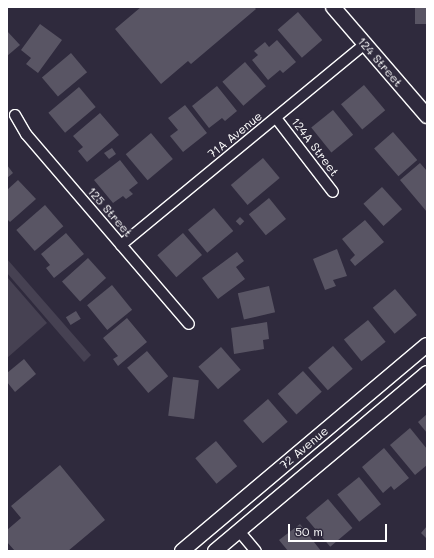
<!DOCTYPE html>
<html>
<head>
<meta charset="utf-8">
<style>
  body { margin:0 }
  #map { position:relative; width:434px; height:558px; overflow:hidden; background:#2f2a3d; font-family:Mali,sans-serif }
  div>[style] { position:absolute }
  .green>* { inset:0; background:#464152 }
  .building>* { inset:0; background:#595564; transform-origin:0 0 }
  .roads { filter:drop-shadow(1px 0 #fff) drop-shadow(-1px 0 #fff) drop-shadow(0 1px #fff) drop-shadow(0 -1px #fff) }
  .street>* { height:10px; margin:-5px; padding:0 5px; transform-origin:5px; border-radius:5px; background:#2f2a3d }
  .secondary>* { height:14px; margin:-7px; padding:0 7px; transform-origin:7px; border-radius:7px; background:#2f2a3d }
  span { translate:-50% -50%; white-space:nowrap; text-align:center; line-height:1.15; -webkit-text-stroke:3px #2f2a3d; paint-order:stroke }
  .street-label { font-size:12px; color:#fff }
  .frame { position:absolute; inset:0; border:8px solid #fff; pointer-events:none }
  .scale { position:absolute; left:288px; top:524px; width:99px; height:18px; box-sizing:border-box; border:2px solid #fff; border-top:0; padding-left:5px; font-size:12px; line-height:14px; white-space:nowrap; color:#fff; -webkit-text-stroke:3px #2f2a3d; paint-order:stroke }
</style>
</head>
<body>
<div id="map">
  <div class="green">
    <i style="clip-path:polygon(7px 259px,91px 355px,84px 362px,7px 273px)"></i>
    <i style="clip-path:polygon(7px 277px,47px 323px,7px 358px)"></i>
  </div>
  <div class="building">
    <i style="clip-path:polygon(141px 7px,254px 7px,256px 9px,191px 64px,188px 61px,161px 84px,115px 29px)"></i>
    <i style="left:415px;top:7px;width:12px;height:17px"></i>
    <i style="left:298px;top:12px;width:37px;height:27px;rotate:49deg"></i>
    <i style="clip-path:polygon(40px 24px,62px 40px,38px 73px,26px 64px,31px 58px,21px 50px)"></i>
    <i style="clip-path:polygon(7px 31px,20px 45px,7px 56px)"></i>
    <i style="clip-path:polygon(277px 40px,296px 62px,283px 73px,280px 70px,268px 80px,252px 60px,258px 55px,254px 51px,265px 42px,269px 47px)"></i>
    <i style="left:71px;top:53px;width:25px;height:38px;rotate:50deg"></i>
    <i style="left:245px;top:62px;width:32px;height:30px;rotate:49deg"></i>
    <i style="left:364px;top:85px;width:33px;height:30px;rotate:50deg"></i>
    <i style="clip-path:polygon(217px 86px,237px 111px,225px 121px,222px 118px,209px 128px,192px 106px)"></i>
    <i style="left:79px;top:87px;width:26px;height:40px;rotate:50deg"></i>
    <i style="clip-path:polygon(185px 105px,207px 133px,183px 152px,170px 136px,178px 130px,168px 118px)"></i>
    <i style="left:333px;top:110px;width:32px;height:28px;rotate:51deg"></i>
    <i style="clip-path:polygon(100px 113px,119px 135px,87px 162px,78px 151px,83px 147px,73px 136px)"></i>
    <i style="left:393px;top:132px;width:37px;height:25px;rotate:49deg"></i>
    <i style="left:151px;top:133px;width:34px;height:33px;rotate:50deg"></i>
    <i style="clip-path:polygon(112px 148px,116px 154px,109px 159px,104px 153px)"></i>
    <i style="left:263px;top:158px;width:26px;height:42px;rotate:50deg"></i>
    <i style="clip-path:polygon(120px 160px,138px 183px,129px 190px,133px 194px,126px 199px,123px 196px,113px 203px,94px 180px)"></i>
    <i style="clip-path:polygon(420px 163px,427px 171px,427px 212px,400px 180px)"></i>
    <i style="clip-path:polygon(7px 165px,13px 173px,7px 178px)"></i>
    <i style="clip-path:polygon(18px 180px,36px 199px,10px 222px,7px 219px,7px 190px)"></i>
    <i style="left:382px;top:187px;width:30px;height:25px;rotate:48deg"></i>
    <i style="left:269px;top:198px;width:27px;height:26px;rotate:51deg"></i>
    <i style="left:45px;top:205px;width:28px;height:38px;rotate:49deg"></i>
    <i style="left:214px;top:208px;width:30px;height:34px;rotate:50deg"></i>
    <i style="left:240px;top:217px;width:6px;height:6px;rotate:45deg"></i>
    <i style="clip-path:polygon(365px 220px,384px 242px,355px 266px,350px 260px,355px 255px,342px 239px)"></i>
    <i style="clip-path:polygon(66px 233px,84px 254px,54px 278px,46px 268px,50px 265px,41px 254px)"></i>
    <i style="left:183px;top:233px;width:29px;height:34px;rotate:49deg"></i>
    <i style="clip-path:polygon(337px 249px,347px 276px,333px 280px,336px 286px,325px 290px,313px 259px)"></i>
    <i style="clip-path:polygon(237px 252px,244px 261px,236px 267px,245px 279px,218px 299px,202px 278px)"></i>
    <i style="left:88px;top:258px;width:27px;height:35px;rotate:48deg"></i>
    <i style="left:112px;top:285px;width:32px;height:32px;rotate:51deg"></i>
    <i style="left:269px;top:286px;width:27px;height:32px;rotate:77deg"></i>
    <i style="left:395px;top:289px;width:34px;height:29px;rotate:50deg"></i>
    <i style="left:76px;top:311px;width:9px;height:12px;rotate:58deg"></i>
    <i style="clip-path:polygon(127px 318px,147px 342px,118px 366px,113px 359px,118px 356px,103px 338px)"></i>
    <i style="left:368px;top:320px;width:28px;height:31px;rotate:51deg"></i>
    <i style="clip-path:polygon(267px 322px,269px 339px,263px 340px,264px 349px,234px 354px,231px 328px)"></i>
    <i style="left:333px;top:346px;width:30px;height:33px;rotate:49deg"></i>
    <i style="left:221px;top:347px;width:30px;height:30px;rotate:49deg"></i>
    <i style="left:147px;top:351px;width:33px;height:26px;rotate:50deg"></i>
    <i style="clip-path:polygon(24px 359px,36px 374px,15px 392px,7px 382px,7px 373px)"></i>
    <i style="left:303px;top:371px;width:28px;height:34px;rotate:48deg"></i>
    <i style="left:173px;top:377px;width:26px;height:39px;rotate:7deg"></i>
    <i style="left:268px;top:399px;width:30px;height:33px;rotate:49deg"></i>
    <i style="clip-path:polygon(427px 414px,427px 433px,418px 422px)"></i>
    <i style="clip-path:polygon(410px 428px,427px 449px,427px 465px,415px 475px,390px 445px)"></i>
    <i style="left:216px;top:441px;width:33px;height:27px;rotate:50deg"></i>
    <i style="clip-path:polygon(384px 448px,409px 478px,394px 490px,391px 486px,383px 493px,362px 467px)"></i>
    <i style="clip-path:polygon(60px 465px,105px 520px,68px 551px,15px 551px,7px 542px,7px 530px,21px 518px,11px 506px)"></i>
    <i style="left:359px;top:477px;width:35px;height:28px;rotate:51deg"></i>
    <i style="left:328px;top:499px;width:38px;height:29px;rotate:50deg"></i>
    <i style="clip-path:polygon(300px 524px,321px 551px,288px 551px,279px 540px)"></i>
    <i style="clip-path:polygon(427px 526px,427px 539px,421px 533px)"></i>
  </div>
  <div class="roads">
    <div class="street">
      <i style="left:15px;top:115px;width:22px;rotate:60deg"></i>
      <i style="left:26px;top:134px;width:250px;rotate:49.4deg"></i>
      <i style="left:276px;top:118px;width:93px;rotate:52.4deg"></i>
      <i style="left:121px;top:245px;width:316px;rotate:-39.5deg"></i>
      <i style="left:239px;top:531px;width:26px;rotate:50deg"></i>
    </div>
    <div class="secondary">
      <i style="left:333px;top:7px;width:144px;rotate:49.2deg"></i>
      <i style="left:182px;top:551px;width:320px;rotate:-40.1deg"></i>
      <i style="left:215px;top:551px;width:277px;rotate:-40deg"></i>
    </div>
  </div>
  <div class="street-label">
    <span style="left:380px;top:62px;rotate:49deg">124 Street</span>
    <span style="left:235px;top:135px;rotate:-39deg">71A Avenue</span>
    <span style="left:315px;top:147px;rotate:53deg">124A Street</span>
    <span style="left:110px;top:212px;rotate:49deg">125 Street</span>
    <span style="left:304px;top:448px;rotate:-40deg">72 Avenue</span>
  </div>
  <div class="frame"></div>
  <div class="scale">50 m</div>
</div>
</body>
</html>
